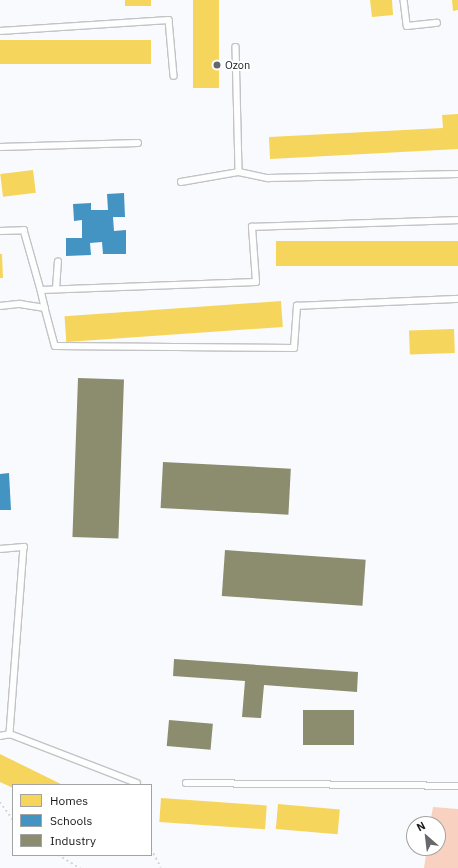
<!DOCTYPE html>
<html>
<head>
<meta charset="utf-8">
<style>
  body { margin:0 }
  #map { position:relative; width:458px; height:868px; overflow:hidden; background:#f9fafd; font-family:"IBM Plex Sans",sans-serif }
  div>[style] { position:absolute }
  .forest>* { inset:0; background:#f8d1c0 }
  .homes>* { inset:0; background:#f6d55c; transform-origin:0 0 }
  .schools>* { inset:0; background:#4393c3 }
  .industry>* { inset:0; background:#8c8c6e; transform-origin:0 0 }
  .path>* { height:2px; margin-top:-1px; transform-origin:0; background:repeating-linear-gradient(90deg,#d6d6d8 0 2px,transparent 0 5px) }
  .roads { filter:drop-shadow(1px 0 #c2c3c5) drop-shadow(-1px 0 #c2c3c5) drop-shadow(0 1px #c2c3c5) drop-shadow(0 -1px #c2c3c5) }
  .lane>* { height:5.5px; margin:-2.75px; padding:0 2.75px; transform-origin:2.75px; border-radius:2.75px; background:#fefeff }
  .dots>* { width:11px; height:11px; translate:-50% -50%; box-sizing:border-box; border:2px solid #fff; border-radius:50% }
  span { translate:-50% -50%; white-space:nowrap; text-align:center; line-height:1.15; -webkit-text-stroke:4px #fff; paint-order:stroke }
  .poi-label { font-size:11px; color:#19191c }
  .left { translate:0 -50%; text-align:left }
  .legend { position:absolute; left:12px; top:784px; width:140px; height:72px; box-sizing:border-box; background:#fff; border:1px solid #a3a3a4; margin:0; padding:5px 7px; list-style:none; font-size:12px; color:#19191c }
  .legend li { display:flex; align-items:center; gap:8px; height:20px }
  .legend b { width:20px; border:1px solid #a3a3a4 }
  .north { position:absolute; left:406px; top:816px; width:40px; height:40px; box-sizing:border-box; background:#fff; border:1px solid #a3a3a4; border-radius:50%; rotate:332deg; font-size:11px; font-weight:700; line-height:16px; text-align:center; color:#19191c }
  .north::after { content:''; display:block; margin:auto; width:14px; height:18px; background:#67686b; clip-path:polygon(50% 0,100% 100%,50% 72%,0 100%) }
</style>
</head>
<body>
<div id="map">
  <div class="forest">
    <i style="clip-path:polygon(433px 807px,458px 809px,458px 868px,424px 868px,427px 848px,438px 848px,438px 824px,430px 824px)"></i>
  </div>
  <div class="homes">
    <i style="left:125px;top:0;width:26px;height:6px"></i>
    <i style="left:193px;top:0;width:26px;height:88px"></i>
    <i style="clip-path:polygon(370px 0,392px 0,393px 15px,372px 17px)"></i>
    <i style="clip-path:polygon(452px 0,458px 0,458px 10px,453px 11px)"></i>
    <i style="left:151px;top:40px;width:24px;height:151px;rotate:90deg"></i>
    <i style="clip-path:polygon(458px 114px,458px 149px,270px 159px,269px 137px,443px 128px,442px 115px)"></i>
    <i style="left:33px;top:170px;width:23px;height:33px;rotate:83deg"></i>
    <i style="left:458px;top:241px;width:25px;height:182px;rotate:90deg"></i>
    <i style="clip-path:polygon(0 254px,2px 254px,3px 278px,0 278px)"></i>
    <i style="left:281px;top:301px;width:26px;height:217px;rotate:86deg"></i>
    <i style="left:454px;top:329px;width:24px;height:45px;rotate:88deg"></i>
    <i style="clip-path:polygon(0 754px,63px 785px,13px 785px,13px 788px,0 782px)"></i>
    <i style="left:161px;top:798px;width:106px;height:24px;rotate:4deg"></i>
    <i style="left:278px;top:804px;width:62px;height:25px;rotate:5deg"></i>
  </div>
  <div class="schools">
    <i style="clip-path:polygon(124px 193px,125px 217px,113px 217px,114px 231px,126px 230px,126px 254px,103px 254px,102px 242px,90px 243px,91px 255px,66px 256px,66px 238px,82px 238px,82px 220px,74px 221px,73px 204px,91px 203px,91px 210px,108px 210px,107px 194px)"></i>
    <i style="clip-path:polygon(9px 473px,11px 510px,0 510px,0 474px)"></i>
  </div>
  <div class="industry">
    <i style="left:78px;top:378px;width:46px;height:159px;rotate:2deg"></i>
    <i style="left:163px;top:462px;width:128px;height:46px;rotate:3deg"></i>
    <i style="left:225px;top:550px;width:141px;height:46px;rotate:4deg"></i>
    <i style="clip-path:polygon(174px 659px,358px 672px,357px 692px,264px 685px,261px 718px,242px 717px,245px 681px,173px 676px)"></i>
    <i style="left:303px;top:710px;width:51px;height:35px"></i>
    <i style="left:169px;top:720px;width:44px;height:26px;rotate:5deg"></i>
  </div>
  <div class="path">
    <i style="left:0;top:802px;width:22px;rotate:54deg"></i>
    <i style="left:151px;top:849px;width:21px;rotate:62deg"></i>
    <i style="left:58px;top:855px;width:26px;rotate:31deg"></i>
  </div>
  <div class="roads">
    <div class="lane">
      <i style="left:404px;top:0;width:26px;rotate:83deg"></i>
      <i style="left:407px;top:26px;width:30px;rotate:-6deg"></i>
      <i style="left:0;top:31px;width:169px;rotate:-3.7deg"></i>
      <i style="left:169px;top:20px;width:56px;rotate:84.9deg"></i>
      <i style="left:236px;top:47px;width:125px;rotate:88.6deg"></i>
      <i style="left:0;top:147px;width:138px;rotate:-1.7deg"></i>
      <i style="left:181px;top:182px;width:59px;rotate:-9.8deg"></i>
      <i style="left:239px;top:172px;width:30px;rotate:12deg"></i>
      <i style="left:268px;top:178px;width:190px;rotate:-1.2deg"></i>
      <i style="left:0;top:231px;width:24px;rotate:-2deg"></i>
      <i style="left:24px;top:230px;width:62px;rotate:74.2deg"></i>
      <i style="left:41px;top:290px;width:215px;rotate:-2.1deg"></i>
      <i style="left:256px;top:282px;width:55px;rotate:-94.2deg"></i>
      <i style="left:252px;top:227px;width:206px;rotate:-1.9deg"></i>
      <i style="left:56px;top:289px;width:27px;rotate:-86deg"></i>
      <i style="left:41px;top:290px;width:18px;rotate:77deg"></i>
      <i style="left:0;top:306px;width:20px;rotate:-6deg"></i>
      <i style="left:20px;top:304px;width:25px;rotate:9deg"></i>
      <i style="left:45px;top:308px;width:39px;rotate:75deg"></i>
      <i style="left:55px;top:346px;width:239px;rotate:0.5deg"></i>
      <i style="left:294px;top:348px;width:42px;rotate:-85.9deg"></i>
      <i style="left:297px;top:306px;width:161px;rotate:-2.5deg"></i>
      <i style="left:0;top:549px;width:24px;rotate:-5deg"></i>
      <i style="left:24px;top:547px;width:188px;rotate:94.3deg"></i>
      <i style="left:0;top:736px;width:10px;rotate:-11deg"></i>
      <i style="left:10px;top:734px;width:136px;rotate:21.1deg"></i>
      <i style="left:186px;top:783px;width:272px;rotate:0.6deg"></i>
    </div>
  </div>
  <div class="dots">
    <i style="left:217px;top:65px;background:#67686b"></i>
  </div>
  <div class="poi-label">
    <span class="left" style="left:225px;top:65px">Ozon</span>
  </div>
  <ul class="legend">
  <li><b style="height:11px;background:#f6d55c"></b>Homes</li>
  <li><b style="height:11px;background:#4393c3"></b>Schools</li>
  <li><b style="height:11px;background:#8c8c6e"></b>Industry</li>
  </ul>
  <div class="north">N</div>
</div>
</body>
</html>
